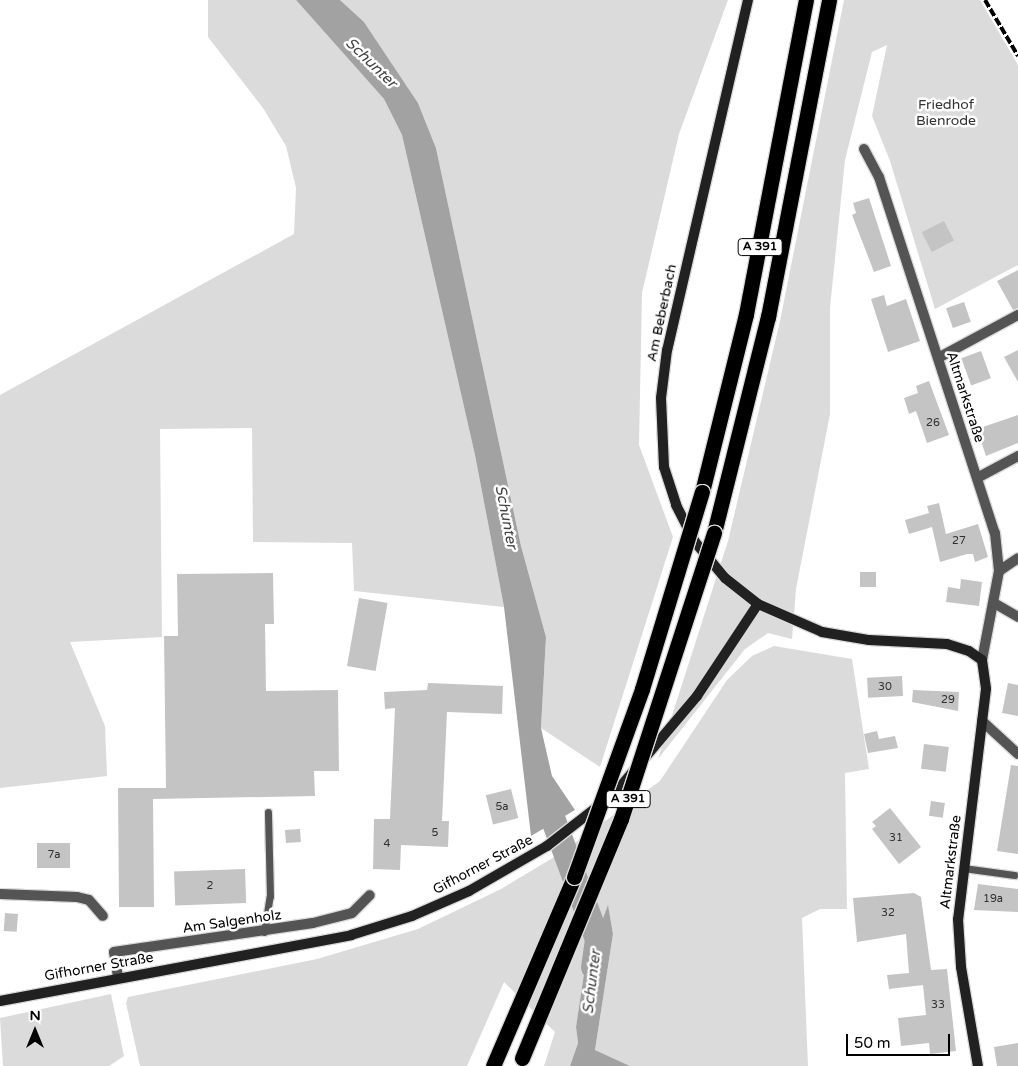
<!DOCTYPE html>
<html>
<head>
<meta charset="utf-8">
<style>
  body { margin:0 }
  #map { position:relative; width:1018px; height:1066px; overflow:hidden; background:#fff; font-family:"Varela Round",sans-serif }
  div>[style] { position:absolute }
  .green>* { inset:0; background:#dbdbdb }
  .water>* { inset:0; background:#a2a2a2 }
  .river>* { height:25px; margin:-12.5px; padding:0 12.5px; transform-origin:12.5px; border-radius:12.5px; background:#a2a2a2 }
  .building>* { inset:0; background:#c4c4c4; transform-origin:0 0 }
  .roads { filter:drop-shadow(1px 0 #dbdbdb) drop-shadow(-1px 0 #dbdbdb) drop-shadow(0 1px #dbdbdb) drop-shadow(0 -1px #dbdbdb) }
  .lane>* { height:7px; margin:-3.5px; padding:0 3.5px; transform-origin:3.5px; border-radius:3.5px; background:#545454 }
  .street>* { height:10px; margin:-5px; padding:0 5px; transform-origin:5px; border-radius:5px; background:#545454 }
  .secondary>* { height:10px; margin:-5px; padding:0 5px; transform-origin:5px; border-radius:5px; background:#212121 }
  .highway>* { height:15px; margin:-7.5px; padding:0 7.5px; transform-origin:7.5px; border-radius:7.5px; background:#000 }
  .rail>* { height:4px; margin-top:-2px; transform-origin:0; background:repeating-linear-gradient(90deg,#000 0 8px,transparent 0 10.5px) }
  .bridges { filter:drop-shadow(1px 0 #dbdbdb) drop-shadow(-1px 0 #dbdbdb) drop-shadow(0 1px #dbdbdb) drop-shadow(0 -1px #dbdbdb) }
  .highway-bridge>* { height:15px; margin:-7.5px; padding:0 7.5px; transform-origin:7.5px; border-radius:7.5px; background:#000 }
  span { translate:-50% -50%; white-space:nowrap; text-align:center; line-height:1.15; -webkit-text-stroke:5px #fff; paint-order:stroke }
  .number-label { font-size:11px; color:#313131 }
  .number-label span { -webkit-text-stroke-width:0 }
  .shield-label span { padding:1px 4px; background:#fff; border:1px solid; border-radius:4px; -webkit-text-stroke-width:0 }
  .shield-label { font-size:12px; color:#000; font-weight:700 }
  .park-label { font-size:14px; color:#323232 }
  .street-label { font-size:14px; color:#000 }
  .water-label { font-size:15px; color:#434343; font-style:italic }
  .north { position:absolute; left:10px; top:1006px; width:50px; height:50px; -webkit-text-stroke:4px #fff; paint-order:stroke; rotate:0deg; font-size:14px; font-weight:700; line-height:20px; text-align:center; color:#000 }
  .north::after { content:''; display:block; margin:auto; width:18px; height:22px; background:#000; clip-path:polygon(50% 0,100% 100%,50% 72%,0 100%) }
  .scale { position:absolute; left:846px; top:1034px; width:104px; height:22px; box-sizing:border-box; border:2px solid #000; border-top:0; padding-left:6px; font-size:15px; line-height:18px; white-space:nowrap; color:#000; -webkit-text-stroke:4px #fff; paint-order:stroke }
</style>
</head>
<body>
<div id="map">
  <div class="green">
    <i style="clip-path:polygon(208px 0,296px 0,384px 99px,402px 135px,475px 455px,504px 607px,354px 591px,352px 543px,253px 542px,252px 428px,160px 429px,162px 637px,70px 642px,105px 726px,107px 776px,0 788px,0 395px,294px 234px,296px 188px,286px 146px,263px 108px,208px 37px)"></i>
    <i style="clip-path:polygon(340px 0,728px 0,679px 134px,642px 293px,639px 445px,673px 537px,600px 767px,541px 728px,546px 637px,521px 546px,436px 148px,418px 103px,364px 22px)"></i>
    <i style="clip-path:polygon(844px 0,980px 0,1018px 65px,1018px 265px,935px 309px,890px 161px,872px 116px,887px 45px,872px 52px,845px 160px,830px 308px,830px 414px,796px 589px,792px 639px,768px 633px,745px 649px,658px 759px,728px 541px,780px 321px)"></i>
    <i style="clip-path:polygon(774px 646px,852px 659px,869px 769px,845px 773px,847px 909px,820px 909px,802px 918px,808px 1066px,630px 1066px,595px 1050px,613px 934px,608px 906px,585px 967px,576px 1027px,578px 1043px,570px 1066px,544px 1066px,555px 1032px,504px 982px,467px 1066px,140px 1066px,126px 1003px,128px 997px,317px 959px,418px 929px,501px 889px,561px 853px,660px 781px,727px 680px,752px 656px)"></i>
    <i style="clip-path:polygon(111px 994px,124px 1056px,109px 1066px,3px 1066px,0 1018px)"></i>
  </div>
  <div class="water">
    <i style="clip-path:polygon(296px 0,340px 0,364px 22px,418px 103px,436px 148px,521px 546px,546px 637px,541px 728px,552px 776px,575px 810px,531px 836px,504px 607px,475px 455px,402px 135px,384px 99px)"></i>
    <i style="clip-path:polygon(608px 905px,613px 934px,595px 1050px,630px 1066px,570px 1066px,578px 1043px,576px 1027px,585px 967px)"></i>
  </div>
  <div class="river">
    <i style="left:542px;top:790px;width:159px;rotate:69.7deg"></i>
    <i style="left:597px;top:939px;width:28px;rotate:98deg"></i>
  </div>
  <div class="building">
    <i style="clip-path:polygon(869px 198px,891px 266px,874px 272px,852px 215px,856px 213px,853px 203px)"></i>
    <i style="left:944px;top:221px;width:22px;height:25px;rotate:63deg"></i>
    <i style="clip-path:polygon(1018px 270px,1018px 308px,1013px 310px,997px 281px)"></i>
    <i style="clip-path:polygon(884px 295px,887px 306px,906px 299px,920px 341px,888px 352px,871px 299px)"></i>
    <i style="left:964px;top:302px;width:21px;height:19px;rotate:71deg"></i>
    <i style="clip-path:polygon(1018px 350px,1018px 382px,1004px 357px)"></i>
    <i style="left:981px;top:351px;width:29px;height:21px;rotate:70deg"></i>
    <i style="clip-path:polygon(929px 381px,949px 435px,927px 443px,916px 411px,909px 414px,904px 398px,918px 393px,916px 386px)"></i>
    <i style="clip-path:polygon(1018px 415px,1018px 443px,986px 456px,977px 429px)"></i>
    <i style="clip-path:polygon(939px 503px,946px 534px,978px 524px,988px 557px,975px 562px,973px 554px,967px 554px,940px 562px,932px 527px,909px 534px,905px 520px,929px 513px,927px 506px)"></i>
    <i style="left:876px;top:572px;width:15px;height:16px;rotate:90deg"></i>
    <i style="clip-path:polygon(273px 573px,274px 624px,265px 624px,266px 691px,338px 690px,339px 771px,314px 771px,315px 796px,153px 799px,154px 907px,119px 907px,118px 788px,166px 788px,164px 636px,178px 636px,177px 574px)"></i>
    <i style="clip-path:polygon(961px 579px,982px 582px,979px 606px,946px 602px,948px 587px,960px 589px)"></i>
    <i style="left:359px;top:598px;width:29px;height:69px;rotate:10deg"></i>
    <i style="left:902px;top:676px;width:20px;height:35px;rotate:87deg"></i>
    <i style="clip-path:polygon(428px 683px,503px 686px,502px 714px,447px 712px,442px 821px,449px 821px,448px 847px,401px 845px,400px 870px,373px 869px,374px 819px,390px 819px,395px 708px,385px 709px,384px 692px,427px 690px)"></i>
    <i style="clip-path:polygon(1008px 683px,1018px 685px,1018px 716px,1002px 713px)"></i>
    <i style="clip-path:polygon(913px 690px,959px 692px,958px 711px,912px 702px)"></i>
    <i style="clip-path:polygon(877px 731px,879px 739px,895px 736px,898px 748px,868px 753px,864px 734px)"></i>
    <i style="left:924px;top:744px;width:25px;height:25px;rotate:7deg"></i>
    <i style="clip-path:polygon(1011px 765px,1018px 766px,1018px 854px,997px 851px)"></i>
    <i style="left:511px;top:789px;width:30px;height:26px;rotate:76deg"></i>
    <i style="left:931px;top:801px;width:14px;height:15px;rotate:8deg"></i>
    <i style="clip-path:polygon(890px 808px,921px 847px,899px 864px,872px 829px,876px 826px,872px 822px)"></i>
    <i style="left:300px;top:829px;width:13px;height:15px;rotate:86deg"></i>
    <i style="left:37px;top:843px;width:33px;height:25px"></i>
    <i style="left:245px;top:869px;width:34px;height:71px;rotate:88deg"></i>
    <i style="clip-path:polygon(978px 884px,1018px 889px,1018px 912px,974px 910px)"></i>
    <i style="clip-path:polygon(914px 893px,921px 897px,931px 970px,947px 969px,956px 1051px,930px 1054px,929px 1043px,901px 1046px,898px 1018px,926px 1015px,923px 985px,889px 989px,887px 975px,909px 973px,906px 934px,857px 942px,853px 898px)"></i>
    <i style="left:5px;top:913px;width:13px;height:18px;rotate:4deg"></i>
    <i style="clip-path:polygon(1018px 1043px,1018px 1066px,997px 1066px,994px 1047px)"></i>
  </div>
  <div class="roads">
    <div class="lane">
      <i style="left:963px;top:868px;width:52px;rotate:7.7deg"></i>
      <i style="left:264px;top:932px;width:36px;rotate:-81deg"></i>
      <i style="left:270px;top:896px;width:84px;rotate:-91.4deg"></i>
    </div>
    <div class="street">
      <i style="left:864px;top:149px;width:32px;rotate:62deg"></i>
      <i style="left:879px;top:177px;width:374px;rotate:72deg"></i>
      <i style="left:995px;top:533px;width:38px;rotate:84deg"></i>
      <i style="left:999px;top:571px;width:91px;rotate:100.8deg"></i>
      <i style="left:938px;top:358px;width:91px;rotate:-28.3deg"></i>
      <i style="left:977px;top:478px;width:47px;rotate:-28.2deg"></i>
      <i style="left:999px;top:571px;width:23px;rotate:-34deg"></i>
      <i style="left:994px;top:603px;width:28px;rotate:30deg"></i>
      <i style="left:982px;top:721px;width:49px;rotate:42.5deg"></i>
      <i style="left:0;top:894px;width:77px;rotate:2.2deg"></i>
      <i style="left:77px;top:897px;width:12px;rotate:14deg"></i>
      <i style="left:89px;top:900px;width:21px;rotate:49deg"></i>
      <i style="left:118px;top:977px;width:25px;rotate:-99deg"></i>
      <i style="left:114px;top:952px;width:201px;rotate:-8.3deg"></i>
      <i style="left:313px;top:923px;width:40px;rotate:-14.4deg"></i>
      <i style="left:352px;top:913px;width:25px;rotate:-45deg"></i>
    </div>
    <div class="secondary">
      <i style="left:748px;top:0;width:359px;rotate:103deg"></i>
      <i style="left:667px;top:350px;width:48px;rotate:97.1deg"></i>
      <i style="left:661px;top:398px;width:69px;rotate:87.5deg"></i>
      <i style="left:664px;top:467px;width:40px;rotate:72deg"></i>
      <i style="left:676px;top:505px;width:42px;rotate:62.8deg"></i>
      <i style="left:695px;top:542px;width:47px;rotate:50.2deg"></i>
      <i style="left:725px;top:578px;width:42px;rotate:38.2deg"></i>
      <i style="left:758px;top:604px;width:70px;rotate:23.6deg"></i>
      <i style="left:822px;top:632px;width:48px;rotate:9.7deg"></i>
      <i style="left:869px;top:640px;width:78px;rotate:2.9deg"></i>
      <i style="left:947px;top:644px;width:23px;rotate:18deg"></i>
      <i style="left:969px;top:651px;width:16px;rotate:35deg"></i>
      <i style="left:982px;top:660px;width:29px;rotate:82deg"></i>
      <i style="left:986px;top:689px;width:232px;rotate:96.9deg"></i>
      <i style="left:958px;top:919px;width:48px;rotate:86.4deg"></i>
      <i style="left:961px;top:967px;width:100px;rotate:80.3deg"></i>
      <i style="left:0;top:1001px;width:357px;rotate:-10.6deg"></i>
      <i style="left:351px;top:935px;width:64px;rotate:-17.3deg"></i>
      <i style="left:412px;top:916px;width:62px;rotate:-23.7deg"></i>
      <i style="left:469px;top:891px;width:90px;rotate:-30deg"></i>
      <i style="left:547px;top:846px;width:86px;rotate:-37.9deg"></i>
      <i style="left:615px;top:793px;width:127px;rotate:-49.8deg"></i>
      <i style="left:697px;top:696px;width:110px;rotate:-56.5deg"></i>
    </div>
    <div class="highway">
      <i style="left:702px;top:492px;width:183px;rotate:-76.1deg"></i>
      <i style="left:746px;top:314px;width:320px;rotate:-79.2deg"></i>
      <i style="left:714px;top:533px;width:223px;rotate:-76deg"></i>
      <i style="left:768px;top:317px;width:323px;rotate:-79.1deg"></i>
      <i style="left:493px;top:1066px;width:206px;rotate:-66.8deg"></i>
    </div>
  </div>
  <div class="rail">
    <i style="left:985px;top:0;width:65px;rotate:59.5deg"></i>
  </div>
  <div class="bridges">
    <div class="highway-bridge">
      <i style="left:574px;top:877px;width:200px;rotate:-70.1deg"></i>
      <i style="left:642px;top:689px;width:206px;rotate:-73.1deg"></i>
      <i style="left:522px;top:1058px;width:259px;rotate:-67.5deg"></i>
      <i style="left:621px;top:819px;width:301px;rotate:-72deg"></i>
    </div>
  </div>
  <div class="number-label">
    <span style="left:933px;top:423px">26</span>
    <span style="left:959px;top:541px">27</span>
    <span style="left:885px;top:687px">30</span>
    <span style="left:948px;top:700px">29</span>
    <span style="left:502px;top:807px">5a</span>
    <span style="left:435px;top:833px">5</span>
    <span style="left:896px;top:838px">31</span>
    <span style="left:387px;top:844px">4</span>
    <span style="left:54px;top:855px">7a</span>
    <span style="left:210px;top:886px">2</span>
    <span style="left:993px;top:899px">19a</span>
    <span style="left:888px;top:913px">32</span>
    <span style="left:938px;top:1005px">33</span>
  </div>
  <div class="shield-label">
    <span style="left:760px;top:247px">A 391</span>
    <span style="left:628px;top:799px">A 391</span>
  </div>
  <div class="park-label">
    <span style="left:946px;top:113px">Friedhof<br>Bienrode</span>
  </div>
  <div class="street-label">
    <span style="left:662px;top:313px;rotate:-78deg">Am Beberbach</span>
    <span style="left:965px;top:397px;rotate:72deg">Altmarkstraße</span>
    <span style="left:951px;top:862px;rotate:-83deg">Altmarkstraße</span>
    <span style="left:483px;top:865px;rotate:-28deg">Gifhorner Straße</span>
    <span style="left:232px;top:922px;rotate:-8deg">Am Salgenholz</span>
    <span style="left:99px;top:967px;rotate:-10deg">Gifhorner Straße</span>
  </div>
  <div class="water-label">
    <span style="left:371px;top:63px;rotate:44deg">Schunter</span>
    <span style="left:506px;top:517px;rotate:79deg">Schunter</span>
    <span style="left:592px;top:982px;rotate:-83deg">Schunter</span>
  </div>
  <div class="north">N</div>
  <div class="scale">50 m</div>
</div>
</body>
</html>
